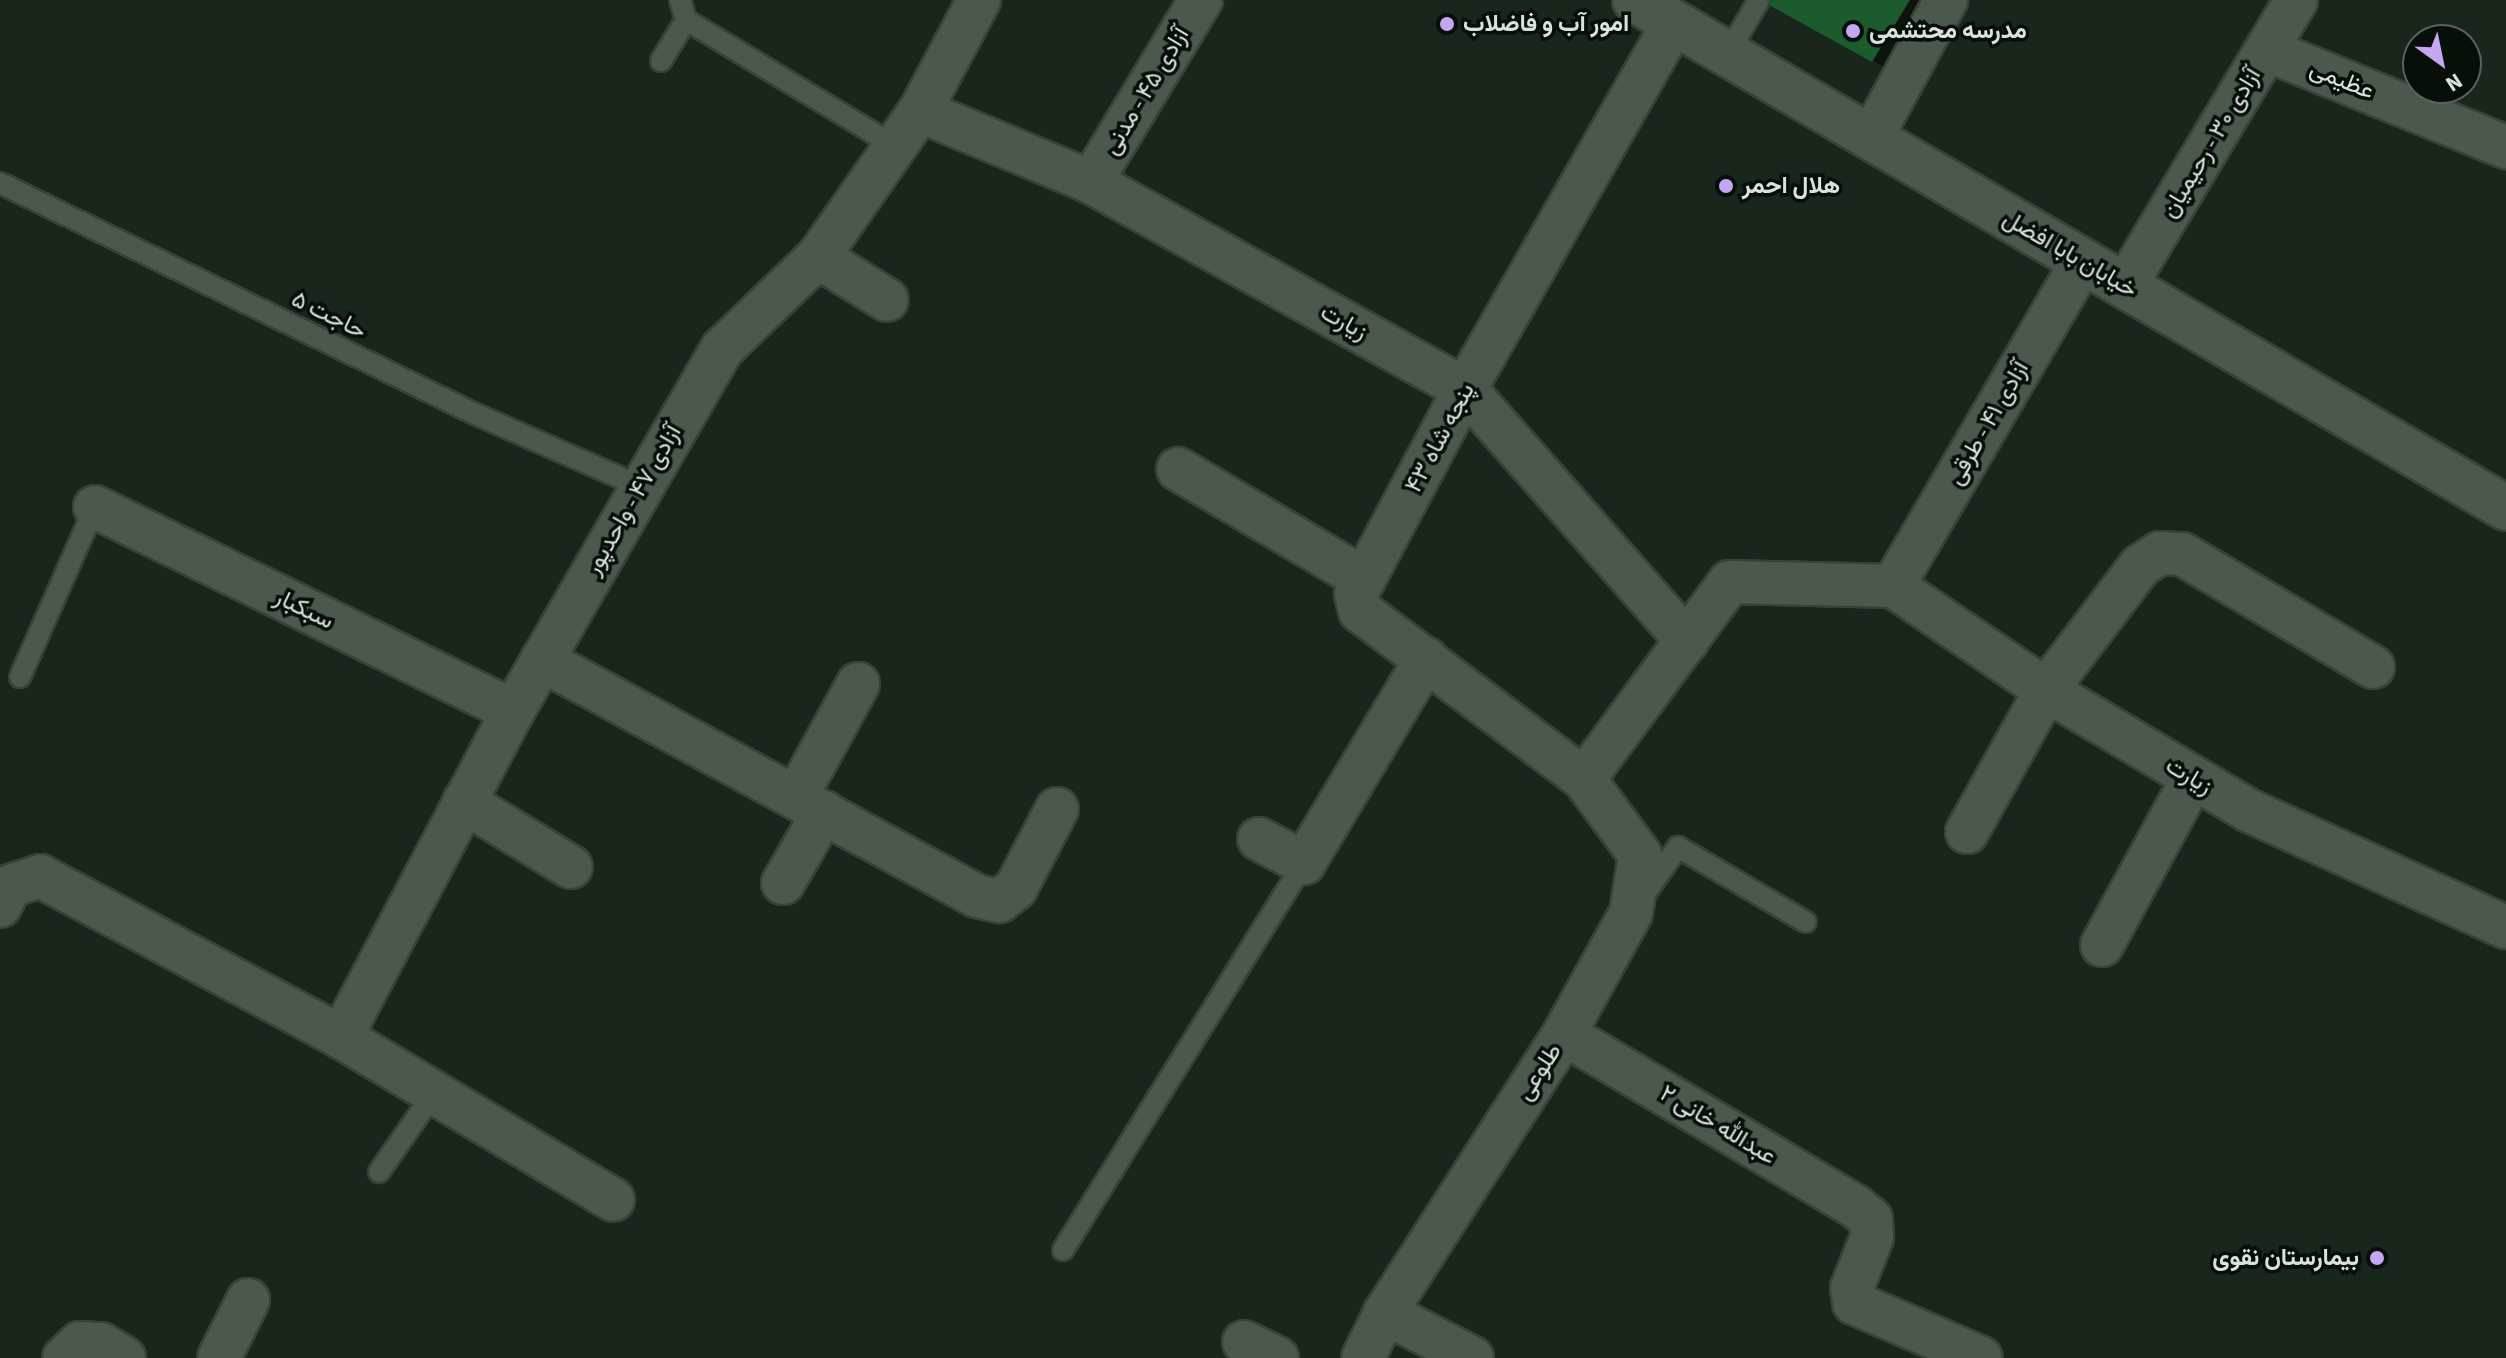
<!DOCTYPE html>
<html>
<head>
<meta charset="utf-8">
<style>
  body { margin:0 }
  #map { position:relative; width:2506px; height:1358px; overflow:hidden; background:#19261b; font-family:"Source Sans 3",Vazirmatn,sans-serif }
  div>[style] { position:absolute }
  .shadow>* { inset:0; background:#0007 }
  .building>* { inset:0; background:#1c5b2e }
  .roads { filter:drop-shadow(2px 0 #374239) drop-shadow(-2px 0 #374239) drop-shadow(0 2px #374239) drop-shadow(0 -2px #374239) }
  .lane>* { height:20px; margin:-10px; padding:0 10px; transform-origin:10px; border-radius:10px; background:#4a594c }
  .street>* { height:42px; margin:-21px; padding:0 21px; transform-origin:21px; border-radius:21px; background:#4a594c }
  .secondary>* { height:44px; margin:-22px; padding:0 22px; transform-origin:22px; border-radius:22px; background:#4a594c }
  .dots>* { width:22px; height:22px; translate:-50% -50%; box-sizing:border-box; border:4px solid #080e09; border-radius:50% }
  span { translate:-50% -50%; white-space:nowrap; text-align:center; line-height:1.15; -webkit-text-stroke:7px #080e09; paint-order:stroke }
  .poi-label { font-size:24px; color:#dae2db; font-weight:700 }
  .left { translate:0 -50%; text-align:left }
  .right { translate:-100% -50%; text-align:right }
  .street-label { font-size:24px; color:#dae2db }
  .north { position:absolute; left:2402px; top:24px; width:80px; height:80px; box-sizing:border-box; background:#080e09; border:2px solid #5c635d; border-radius:50%; rotate:147deg; font-size:22px; font-weight:700; line-height:32px; text-align:center; color:#dae2db }
  .north::after { content:''; display:block; margin:auto; width:28px; height:36px; background:#c5a7f1; clip-path:polygon(50% 0,100% 100%,50% 72%,0 100%) }
</style>
</head>
<body>
<div id="map">
  <div class="shadow">
    <i style="clip-path:polygon(1763px 0,1942px 0,1897px 74px)"></i>
  </div>
  <div class="building">
    <i style="clip-path:polygon(1760px 0,1910px 0,1872px 62px)"></i>
  </div>
  <div class="roads">
    <div class="lane">
      <i style="left:680px;top:0;width:21px;rotate:73deg"></i>
      <i style="left:686px;top:20px;width:244px;rotate:31.1deg"></i>
      <i style="left:1728px;top:53px;width:61px;rotate:-59.7deg"></i>
      <i style="left:661px;top:61px;width:48px;rotate:-58.6deg"></i>
      <i style="left:0;top:183px;width:526px;rotate:25.93deg"></i>
      <i style="left:473px;top:413px;width:181px;rotate:23.7deg"></i>
      <i style="left:20px;top:677px;width:186px;rotate:-66.2deg"></i>
      <i style="left:1644px;top:895px;width:59px;rotate:-54.7deg"></i>
      <i style="left:1678px;top:847px;width:148px;rotate:30.4deg"></i>
      <i style="left:379px;top:1172px;width:96px;rotate:-55.2deg"></i>
      <i style="left:1063px;top:1250px;width:456px;rotate:-58.1deg"></i>
    </div>
    <div class="street">
      <i style="left:2267px;top:50px;width:258px;rotate:22.1deg"></i>
      <i style="left:920px;top:111px;width:185px;rotate:22.5deg"></i>
      <i style="left:1091px;top:182px;width:427px;rotate:29deg"></i>
      <i style="left:1465px;top:389px;width:336px;rotate:48.6deg"></i>
      <i style="left:1871px;top:138px;width:157px;rotate:-61.5deg"></i>
      <i style="left:1091px;top:182px;width:213px;rotate:-58.9deg"></i>
      <i style="left:818px;top:257px;width:81px;rotate:31.9deg"></i>
      <i style="left:2125px;top:286px;width:333px;rotate:-59.1deg"></i>
      <i style="left:1178px;top:469px;width:216px;rotate:30.6deg"></i>
      <i style="left:95px;top:507px;width:465px;rotate:26deg"></i>
      <i style="left:1893px;top:586px;width:185px;rotate:34.2deg"></i>
      <i style="left:2046px;top:690px;width:237px;rotate:30.7deg"></i>
      <i style="left:2250px;top:811px;width:281px;rotate:24.4deg"></i>
      <i style="left:1893px;top:586px;width:376px;rotate:-59.7deg"></i>
      <i style="left:542px;top:660px;width:495px;rotate:28.5deg"></i>
      <i style="left:977px;top:896px;width:23px;rotate:13deg"></i>
      <i style="left:999px;top:901px;width:21px;rotate:-37deg"></i>
      <i style="left:1016px;top:888px;width:89px;rotate:-62.6deg"></i>
      <i style="left:1584px;top:779px;width:245px;rotate:-53.5deg"></i>
      <i style="left:1730px;top:582px;width:163px;rotate:1.4deg"></i>
      <i style="left:796px;top:797px;width:129px;rotate:-61.2deg"></i>
      <i style="left:464px;top:802px;width:125px;rotate:31.3deg"></i>
      <i style="left:1967px;top:832px;width:162px;rotate:-60.9deg"></i>
      <i style="left:2046px;top:690px;width:156px;rotate:-52.8deg"></i>
      <i style="left:2140px;top:566px;width:24px;rotate:-33deg"></i>
      <i style="left:2160px;top:553px;width:22px;rotate:3deg"></i>
      <i style="left:2182px;top:554px;width:222px;rotate:30.6deg"></i>
      <i style="left:1259px;top:839px;width:51px;rotate:28.1deg"></i>
      <i style="left:1304px;top:863px;width:238px;rotate:-59.1deg"></i>
      <i style="left:783px;top:883px;width:82px;rotate:-60deg"></i>
      <i style="left:0;top:906px;width:22px;rotate:-63deg"></i>
      <i style="left:10px;top:886px;width:32px;rotate:-18deg"></i>
      <i style="left:40px;top:876px;width:341px;rotate:28.1deg"></i>
      <i style="left:341px;top:1037px;width:317px;rotate:30.9deg"></i>
      <i style="left:2102px;top:945px;width:190px;rotate:-61.4deg"></i>
      <i style="left:1564px;top:1034px;width:339px;rotate:30.6deg"></i>
      <i style="left:1856px;top:1207px;width:19px;rotate:39deg"></i>
      <i style="left:1871px;top:1219px;width:18px;rotate:87deg"></i>
      <i style="left:1872px;top:1237px;width:55px;rotate:111.4deg"></i>
      <i style="left:1852px;top:1288px;width:15px;rotate:82deg"></i>
      <i style="left:1854px;top:1303px;width:138px;rotate:23.4deg"></i>
      <i style="left:341px;top:1037px;width:369px;rotate:-62.2deg"></i>
      <i style="left:513px;top:711px;width:418px;rotate:-60deg"></i>
      <i style="left:722px;top:349px;width:133px;rotate:-43.8deg"></i>
      <i style="left:818px;top:257px;width:178px;rotate:-55.1deg"></i>
      <i style="left:920px;top:111px;width:126px;rotate:-62deg"></i>
      <i style="left:1385px;top:1313px;width:98px;rotate:27.3deg"></i>
      <i style="left:1244px;top:1342px;width:37px;rotate:26deg"></i>
      <i style="left:64px;top:1358px;width:22px;rotate:-43deg"></i>
      <i style="left:80px;top:1343px;width:21px;rotate:3deg"></i>
      <i style="left:101px;top:1344px;width:27px;rotate:31deg"></i>
      <i style="left:219px;top:1358px;width:65px;rotate:-63.4deg"></i>
      <i style="left:1363px;top:1358px;width:50px;rotate:-63.9deg"></i>
      <i style="left:1385px;top:1313px;width:331px;rotate:-57.3deg"></i>
      <i style="left:1564px;top:1034px;width:138px;rotate:-61deg"></i>
      <i style="left:1631px;top:913px;width:59px;rotate:-81.2deg"></i>
      <i style="left:1640px;top:855px;width:94px;rotate:-126.4deg"></i>
      <i style="left:1584px;top:779px;width:280px;rotate:-143.1deg"></i>
      <i style="left:1360px;top:611px;width:17px;rotate:-103deg"></i>
      <i style="left:1356px;top:594px;width:232px;rotate:-62deg"></i>
      <i style="left:1465px;top:389px;width:421px;rotate:-60.3deg"></i>
    </div>
    <div class="secondary">
      <i style="left:1635px;top:0;width:1008px;rotate:30.25deg"></i>
    </div>
  </div>
  <div class="dots">
    <i style="left:1447px;top:24px;background:#c5a7f1"></i>
    <i style="left:1853px;top:31px;background:#c5a7f1"></i>
    <i style="left:1726px;top:186px;background:#c5a7f1"></i>
    <i style="left:2377px;top:1258px;background:#c5a7f1"></i>
  </div>
  <div class="poi-label">
    <span class="left" style="left:1463px;top:24px">امور آب و فاضلاب</span>
    <span class="left" style="left:1869px;top:31px">مدرسه محتشمی</span>
    <span class="left" style="left:1742px;top:186px">هلال احمر</span>
    <span class="right" style="left:2359px;top:1258px">بیمارستان نقوی</span>
  </div>
  <div class="street-label">
    <span style="left:2342px;top:80px;rotate:22deg">عظیمی</span>
    <span style="left:1146px;top:91px;rotate:-59deg">آزادی ۴۵ - مدنی</span>
    <span style="left:2211px;top:143px;rotate:-59deg">آزادی ۳۰ - رحیمیان</span>
    <span style="left:2070px;top:254px;rotate:30deg">خیابان بابا افضل</span>
    <span style="left:329px;top:315px;rotate:26deg">حاجت ۵</span>
    <span style="left:1344px;top:322px;rotate:29deg">زیارت</span>
    <span style="left:1988px;top:423px;rotate:-60deg">آزادی ۴۱ - طرقی</span>
    <span style="left:1440px;top:438px;rotate:-62deg">پنجه شاه ۴۳</span>
    <span style="left:633px;top:500px;rotate:-60deg">آزادی ۴۷ - واحدپور</span>
    <span style="left:304px;top:609px;rotate:26deg">سبکبار</span>
    <span style="left:2189px;top:776px;rotate:31deg">زیارت</span>
    <span style="left:1539px;top:1072px;rotate:-57deg">طلوعی</span>
    <span style="left:1718px;top:1125px;rotate:31deg">عبدالله خانی ۲</span>
  </div>
  <div class="north">N</div>
</div>
</body>
</html>
